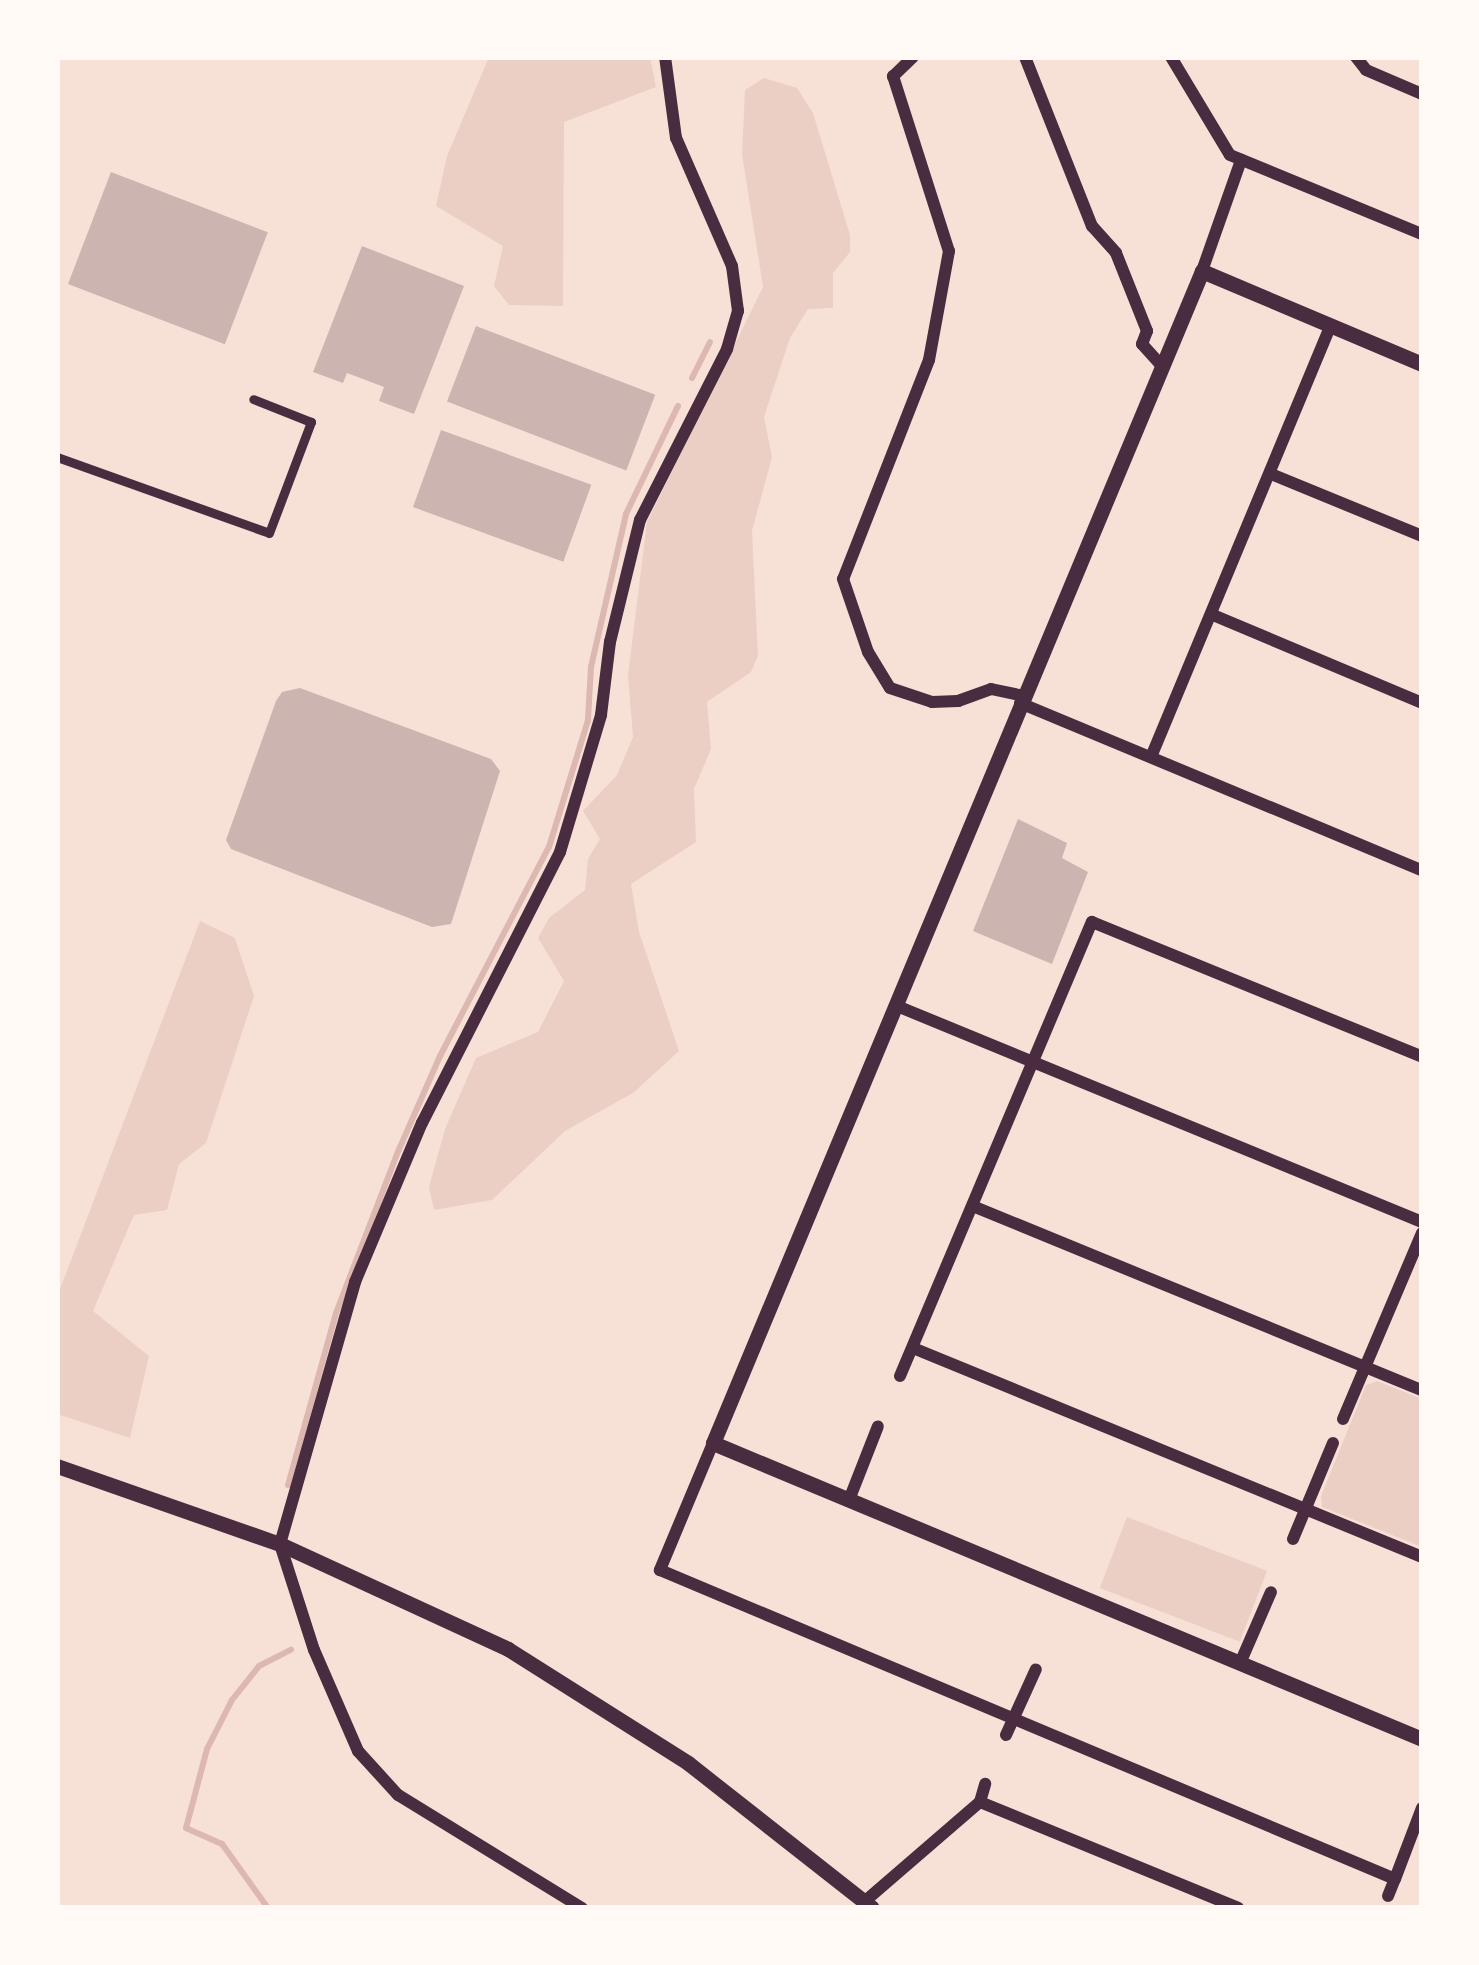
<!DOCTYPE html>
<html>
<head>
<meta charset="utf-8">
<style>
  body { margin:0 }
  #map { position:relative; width:1479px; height:1965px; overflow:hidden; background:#f7e1d7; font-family:Manrope,sans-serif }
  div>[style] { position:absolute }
  .green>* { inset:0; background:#ebcfc5; transform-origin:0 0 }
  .stream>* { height:6px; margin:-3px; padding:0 3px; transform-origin:3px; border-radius:3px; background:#dcb8b0 }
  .building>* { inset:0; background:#ccb4b1; transform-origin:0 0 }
  .pedestrian>* { height:9px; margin:-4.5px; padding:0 4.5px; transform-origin:4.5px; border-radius:4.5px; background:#4a2c40 }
  .minor>* { height:12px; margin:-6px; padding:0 6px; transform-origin:6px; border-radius:6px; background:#4a2c40 }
  .tertiary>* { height:15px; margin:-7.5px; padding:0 7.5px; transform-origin:7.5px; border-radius:7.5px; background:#4a2c40 }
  span { translate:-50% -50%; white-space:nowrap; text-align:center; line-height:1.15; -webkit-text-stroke:9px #fffaf5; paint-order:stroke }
  .frame { position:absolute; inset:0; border:60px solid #fffaf5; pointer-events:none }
</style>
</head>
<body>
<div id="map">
  <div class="green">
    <i style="clip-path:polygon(489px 57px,650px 57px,656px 87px,564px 122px,563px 306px,509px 305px,494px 286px,503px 246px,436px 206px,447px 156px)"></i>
    <i style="clip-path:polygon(764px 78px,797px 88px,813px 113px,850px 235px,850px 252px,833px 273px,833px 308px,808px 309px,790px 338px,764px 417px,772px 457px,752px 531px,758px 656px,751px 672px,707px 702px,711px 749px,694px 789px,696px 842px,631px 884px,639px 932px,679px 1051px,633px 1093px,565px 1131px,492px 1200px,434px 1210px,429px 1187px,445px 1129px,476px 1058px,538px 1032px,564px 981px,538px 938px,549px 918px,585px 890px,588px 859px,600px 839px,583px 811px,617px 775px,633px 737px,628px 675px,647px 522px,763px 287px,742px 154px,745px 90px)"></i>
    <i style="clip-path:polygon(200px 921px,235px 938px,254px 996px,206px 1143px,179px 1164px,167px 1210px,134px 1215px,93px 1311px,149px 1356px,130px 1438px,57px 1414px,57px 1297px)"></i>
    <i style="clip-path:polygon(1377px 1381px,1422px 1399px,1422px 1547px,1322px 1507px,1321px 1496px,1366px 1385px)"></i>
    <i style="left:1127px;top:1517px;width:150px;height:76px;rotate:21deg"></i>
  </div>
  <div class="stream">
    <i style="left:692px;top:378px;width:40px;rotate:-63.4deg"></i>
    <i style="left:288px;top:1485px;width:179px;rotate:-74.4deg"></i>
    <i style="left:336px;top:1313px;width:170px;rotate:-69deg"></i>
    <i style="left:397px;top:1154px;width:107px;rotate:-66.3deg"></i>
    <i style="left:440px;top:1056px;width:236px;rotate:-62.5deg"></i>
    <i style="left:549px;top:847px;width:133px;rotate:-72.9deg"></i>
    <i style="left:588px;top:720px;width:53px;rotate:-86.8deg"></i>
    <i style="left:591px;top:667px;width:157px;rotate:-77.1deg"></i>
    <i style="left:626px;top:514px;width:120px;rotate:-64.3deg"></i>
    <i style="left:268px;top:1908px;width:79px;rotate:-125.7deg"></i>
    <i style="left:222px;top:1844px;width:39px;rotate:-156deg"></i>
    <i style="left:186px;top:1828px;width:82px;rotate:-75.1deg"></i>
    <i style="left:207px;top:1749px;width:55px;rotate:-63deg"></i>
    <i style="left:232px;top:1700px;width:43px;rotate:-51.5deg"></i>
    <i style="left:259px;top:1666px;width:36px;rotate:-27deg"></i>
  </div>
  <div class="building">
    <i style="left:111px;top:172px;width:168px;height:120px;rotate:21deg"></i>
    <i style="clip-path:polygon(362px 246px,464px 286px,414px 414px,379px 401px,384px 387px,347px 373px,343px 383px,313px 372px)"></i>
    <i style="left:476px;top:326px;width:192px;height:81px;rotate:21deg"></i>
    <i style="left:441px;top:430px;width:160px;height:82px;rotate:20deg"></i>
    <i style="clip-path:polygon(300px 688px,491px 759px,500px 771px,451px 924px,432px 927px,231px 849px,226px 840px,276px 701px,282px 692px)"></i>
    <i style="clip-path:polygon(1018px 819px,1067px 843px,1062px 858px,1088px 872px,1052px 964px,973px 931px)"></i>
  </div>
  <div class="pedestrian">
    <i style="left:57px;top:457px;width:225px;rotate:19.7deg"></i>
    <i style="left:269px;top:533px;width:119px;rotate:-69.3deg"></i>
    <i style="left:311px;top:422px;width:62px;rotate:-158.4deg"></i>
  </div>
  <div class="minor">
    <i style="left:913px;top:57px;width:28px;rotate:136deg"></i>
    <i style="left:893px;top:76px;width:184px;rotate:72.3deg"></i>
    <i style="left:949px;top:251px;width:111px;rotate:100.4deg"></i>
    <i style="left:929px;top:360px;width:235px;rotate:111.4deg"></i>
    <i style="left:843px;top:579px;width:77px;rotate:71.1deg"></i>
    <i style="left:868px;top:652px;width:42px;rotate:58.6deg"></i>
    <i style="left:890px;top:688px;width:44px;rotate:18.4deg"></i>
    <i style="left:932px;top:702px;width:26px;rotate:-2deg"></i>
    <i style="left:958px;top:701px;width:35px;rotate:-20deg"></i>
    <i style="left:991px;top:689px;width:33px;rotate:12deg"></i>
    <i style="left:1025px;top:57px;width:182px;rotate:68.4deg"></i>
    <i style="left:1092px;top:226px;width:36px;rotate:48deg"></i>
    <i style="left:1116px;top:253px;width:84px;rotate:68.3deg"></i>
    <i style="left:1147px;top:331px;width:14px;rotate:111deg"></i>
    <i style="left:1142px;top:344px;width:27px;rotate:48deg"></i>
    <i style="left:1171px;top:57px;width:114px;rotate:59deg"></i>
    <i style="left:1230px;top:155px;width:208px;rotate:22.4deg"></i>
    <i style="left:1356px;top:57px;width:16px;rotate:52deg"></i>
    <i style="left:1366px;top:70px;width:61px;rotate:23.2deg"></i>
    <i style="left:1202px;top:271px;width:118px;rotate:-70.6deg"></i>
    <i style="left:1271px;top:474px;width:163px;rotate:22.3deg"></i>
    <i style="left:1213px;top:615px;width:227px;rotate:22.8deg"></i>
    <i style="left:1020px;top:703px;width:435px;rotate:22.6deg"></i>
    <i style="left:1151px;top:757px;width:467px;rotate:-67.4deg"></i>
    <i style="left:897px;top:1006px;width:568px;rotate:22.36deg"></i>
    <i style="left:975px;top:1207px;width:483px;rotate:22.3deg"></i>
    <i style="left:913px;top:1348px;width:550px;rotate:22.32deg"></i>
    <i style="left:900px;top:1376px;width:493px;rotate:-67.1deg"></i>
    <i style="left:1092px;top:922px;width:357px;rotate:22.2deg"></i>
    <i style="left:1343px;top:1419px;width:202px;rotate:-67deg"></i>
    <i style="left:713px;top:1443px;width:138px;rotate:112.7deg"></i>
    <i style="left:660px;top:1570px;width:797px;rotate:22.8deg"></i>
    <i style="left:1395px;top:1879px;width:76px;rotate:-69.2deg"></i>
    <i style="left:849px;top:1500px;width:79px;rotate:-68.6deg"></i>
    <i style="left:1293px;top:1539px;width:104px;rotate:-67.4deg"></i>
    <i style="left:1241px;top:1661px;width:75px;rotate:-66.5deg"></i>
    <i style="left:1006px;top:1735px;width:72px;rotate:-65.6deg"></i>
    <i style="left:980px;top:1802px;width:279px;rotate:22.3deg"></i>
    <i style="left:1388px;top:1896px;width:18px;rotate:-68deg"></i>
    <i style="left:864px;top:1902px;width:153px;rotate:-40.8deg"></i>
    <i style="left:980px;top:1802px;width:19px;rotate:-74deg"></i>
    <i style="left:582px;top:1908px;width:216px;rotate:-148.4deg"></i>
    <i style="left:398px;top:1795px;width:59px;rotate:-132.3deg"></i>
    <i style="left:358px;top:1751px;width:110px;rotate:-113.5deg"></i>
    <i style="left:314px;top:1650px;width:111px;rotate:-107.8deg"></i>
    <i style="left:280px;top:1544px;width:273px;rotate:-74deg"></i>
    <i style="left:355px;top:1282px;width:173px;rotate:-67.2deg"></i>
    <i style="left:422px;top:1123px;width:304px;rotate:-63deg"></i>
    <i style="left:560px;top:852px;width:143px;rotate:-73.3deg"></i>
    <i style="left:601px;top:715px;width:74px;rotate:-83deg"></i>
    <i style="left:610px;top:642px;width:126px;rotate:-76.2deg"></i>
    <i style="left:640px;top:520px;width:192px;rotate:-63deg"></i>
    <i style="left:727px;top:349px;width:40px;rotate:-74deg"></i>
    <i style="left:738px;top:311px;width:45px;rotate:-97.6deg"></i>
    <i style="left:732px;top:266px;width:140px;rotate:-113.6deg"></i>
    <i style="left:676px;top:138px;width:82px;rotate:-97.7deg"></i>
  </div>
  <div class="tertiary">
    <i style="left:1422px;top:364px;width:239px;rotate:-157.1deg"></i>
    <i style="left:1202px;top:271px;width:1270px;rotate:112.65deg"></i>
    <i style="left:713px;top:1443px;width:768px;rotate:22.66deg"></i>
    <i style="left:57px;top:1466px;width:236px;rotate:19.3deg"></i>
    <i style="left:280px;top:1544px;width:251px;rotate:24.7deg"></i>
    <i style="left:508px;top:1649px;width:213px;rotate:32.3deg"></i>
    <i style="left:688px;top:1763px;width:234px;rotate:38.2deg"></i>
  </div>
  <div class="frame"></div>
</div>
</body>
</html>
